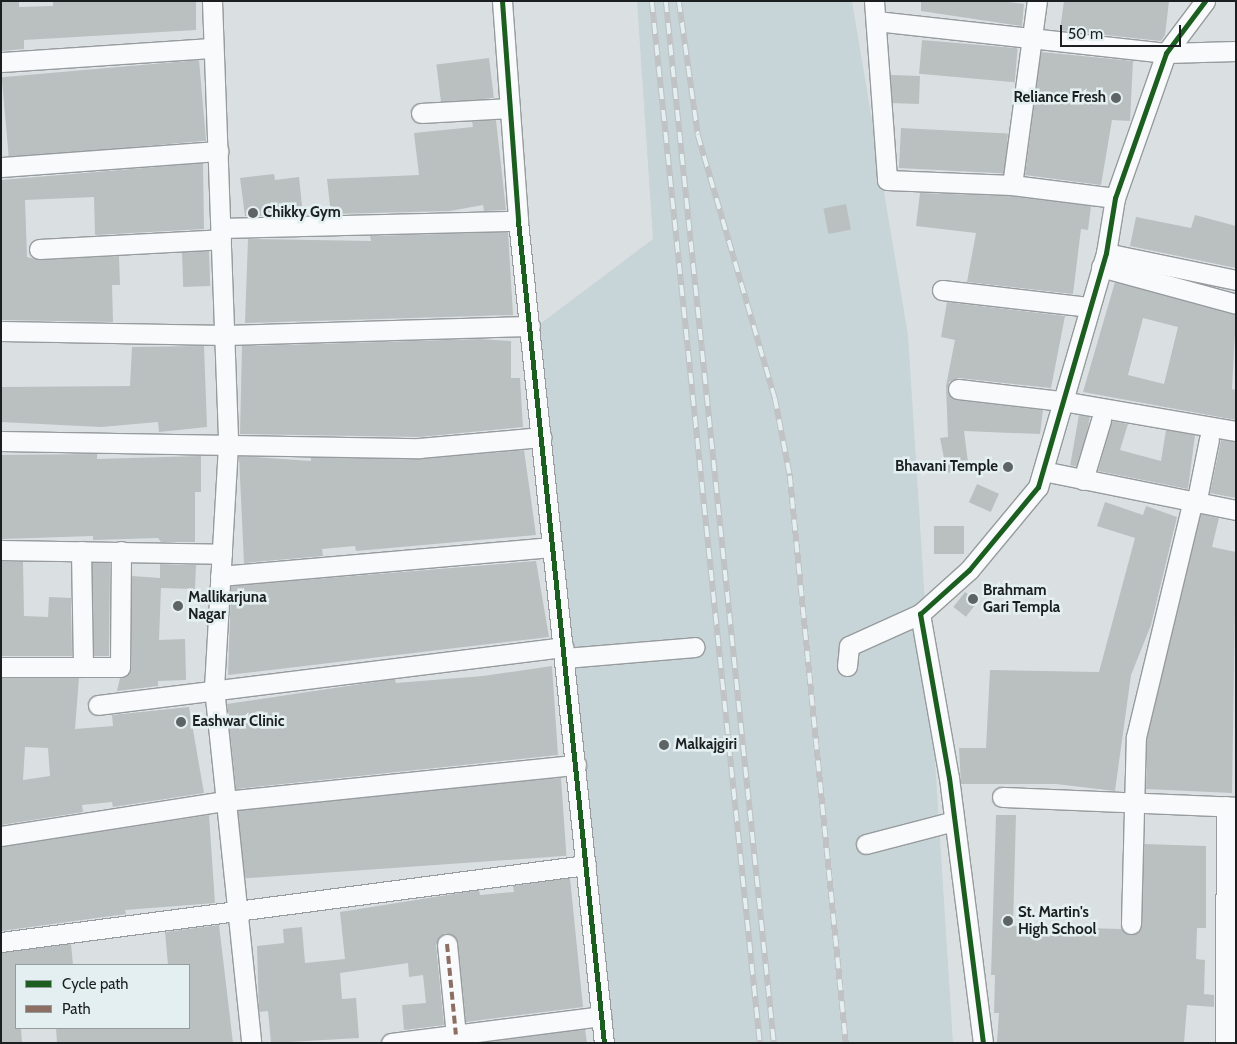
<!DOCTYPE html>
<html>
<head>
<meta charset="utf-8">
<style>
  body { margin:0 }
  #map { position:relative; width:1237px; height:1044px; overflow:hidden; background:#dae0e2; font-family:Cabin,sans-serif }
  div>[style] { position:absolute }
  .built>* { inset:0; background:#c7d4d8 }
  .building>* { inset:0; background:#babfc0; transform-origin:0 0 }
  .roads { filter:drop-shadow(1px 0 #979b9d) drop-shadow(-1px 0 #979b9d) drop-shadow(0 1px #979b9d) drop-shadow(0 -1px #979b9d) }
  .minor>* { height:19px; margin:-9.5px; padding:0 9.5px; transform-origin:9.5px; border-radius:9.5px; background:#f9fafb }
  .rail>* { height:5.5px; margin-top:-2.75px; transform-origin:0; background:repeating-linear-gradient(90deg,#e4eff2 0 11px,#c0c2c3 0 22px); box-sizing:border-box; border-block:1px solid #c0c2c3 }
  .quiet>* { height:4px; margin-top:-2px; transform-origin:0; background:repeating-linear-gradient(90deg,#8d6e63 0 8px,transparent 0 12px) }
  .cycleway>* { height:5px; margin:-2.5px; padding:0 2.5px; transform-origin:2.5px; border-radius:2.5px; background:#1b5e20 }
  .dots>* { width:14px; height:14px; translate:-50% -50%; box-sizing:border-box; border:2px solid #e4eff2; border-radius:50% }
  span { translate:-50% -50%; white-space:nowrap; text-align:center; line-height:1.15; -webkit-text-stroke:5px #e4eff2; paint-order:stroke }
  .poi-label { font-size:15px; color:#1b1f20; font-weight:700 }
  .right { translate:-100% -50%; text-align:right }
  .left { translate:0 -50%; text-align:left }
  .frame { position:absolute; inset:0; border:2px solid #1b1f20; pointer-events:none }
  .legend { position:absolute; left:15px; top:964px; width:175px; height:65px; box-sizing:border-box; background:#e4eff2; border:1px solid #949c9e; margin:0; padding:6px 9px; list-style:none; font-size:15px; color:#1b1f20 }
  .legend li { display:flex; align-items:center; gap:10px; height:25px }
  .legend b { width:25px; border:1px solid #949c9e }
  .scale { position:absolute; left:1060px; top:25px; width:121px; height:22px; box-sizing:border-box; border:2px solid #1b1f20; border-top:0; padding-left:6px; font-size:15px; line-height:18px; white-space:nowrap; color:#1b1f20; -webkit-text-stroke:4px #e4eff2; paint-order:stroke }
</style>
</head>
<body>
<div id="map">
  <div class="built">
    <i style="clip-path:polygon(637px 1px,852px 1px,908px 335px,953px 1043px,613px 1043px,540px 324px,653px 239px)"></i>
  </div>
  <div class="building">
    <i style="clip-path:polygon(1px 1px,19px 1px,19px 7px,53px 6px,53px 1px,196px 1px,196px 30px,24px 40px,24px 49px,1px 51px)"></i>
    <i style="clip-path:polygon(921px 1px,1001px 1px,1024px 4px,1022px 26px,921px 11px)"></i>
    <i style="clip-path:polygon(1064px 1px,1169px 1px,1165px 35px,1161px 41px,1060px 30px)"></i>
    <i style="left:922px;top:40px;width:96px;height:34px;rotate:5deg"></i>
    <i style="clip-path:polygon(1041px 52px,1133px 61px,1130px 121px,1112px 120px,1101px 185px,1025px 175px)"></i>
    <i style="left:489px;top:58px;width:40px;height:53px;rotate:83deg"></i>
    <i style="left:199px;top:60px;width:81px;height:198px;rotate:85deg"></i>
    <i style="left:891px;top:75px;width:29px;height:28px;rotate:2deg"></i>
    <i style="clip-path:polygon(496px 120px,506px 210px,484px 211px,483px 205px,450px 211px,331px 214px,327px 179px,419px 175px,414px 133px,473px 127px,472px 121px)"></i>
    <i style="left:901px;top:128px;width:107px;height:40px;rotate:3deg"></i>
    <i style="clip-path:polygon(203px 163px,204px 229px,95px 235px,94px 197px,25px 200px,27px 257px,40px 260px,119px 256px,120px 285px,112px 285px,113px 322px,1px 320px,1px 180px)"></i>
    <i style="clip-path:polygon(274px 174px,275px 180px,299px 177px,303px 215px,245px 216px,240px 178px)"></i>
    <i style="clip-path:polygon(920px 193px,1011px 196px,1091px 206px,1088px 230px,1081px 229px,1073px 294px,967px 282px,976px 233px,916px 226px)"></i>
    <i style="left:846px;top:204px;width:26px;height:23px;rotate:79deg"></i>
    <i style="clip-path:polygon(1195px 215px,1236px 226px,1236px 268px,1130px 246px,1136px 217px,1191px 228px)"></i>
    <i style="clip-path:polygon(508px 232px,513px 315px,245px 323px,248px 239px,371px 241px,370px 236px)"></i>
    <i style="left:209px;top:251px;width:35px;height:27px;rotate:88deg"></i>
    <i style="clip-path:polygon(evenodd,1115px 282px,1236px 315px,1232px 389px,1236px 390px,1236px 420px,1083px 392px,1115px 282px,1143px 318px,1178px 327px,1164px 384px,1128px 375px,1143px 318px)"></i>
    <i style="clip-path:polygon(947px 302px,1065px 316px,1051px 388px,959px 378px,949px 382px,948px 393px,956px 400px,1043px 410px,1040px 434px,964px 431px,969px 470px,947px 473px,940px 438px,948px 437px,946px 386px,955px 340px,941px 337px)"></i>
    <i style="clip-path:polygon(479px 339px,511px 341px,511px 378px,520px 378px,523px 427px,419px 437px,240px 434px,242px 346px)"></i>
    <i style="clip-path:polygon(204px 346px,207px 427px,159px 432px,158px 422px,101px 427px,1px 422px,1px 387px,130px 386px,132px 347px)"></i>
    <i style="left:1079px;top:415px;width:11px;height:51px;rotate:10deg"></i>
    <i style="clip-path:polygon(1112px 421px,1128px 424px,1120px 450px,1161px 461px,1166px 430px,1195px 435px,1188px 489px,1098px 471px)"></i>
    <i style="clip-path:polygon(1221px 440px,1236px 442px,1236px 498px,1210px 493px)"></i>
    <i style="clip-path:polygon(524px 450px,536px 535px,356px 551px,355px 546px,322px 549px,323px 556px,244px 563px,239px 456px,311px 461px,311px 457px,419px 459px)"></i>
    <i style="clip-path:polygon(97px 454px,97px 459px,201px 456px,201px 492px,195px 492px,195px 542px,161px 542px,158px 538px,93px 540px,93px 536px,1px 539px,1px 455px)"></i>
    <i style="left:977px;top:484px;width:24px;height:20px;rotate:24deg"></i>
    <i style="clip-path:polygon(1105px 502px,1143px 515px,1146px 506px,1177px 517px,1151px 625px,1131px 675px,1115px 791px,1056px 784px,961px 784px,959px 748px,986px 748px,990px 670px,1099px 672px,1135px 538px,1097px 526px)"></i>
    <i style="clip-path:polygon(1201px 514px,1219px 518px,1212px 547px,1236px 552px,1232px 793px,1146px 789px,1147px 738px)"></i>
    <i style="left:964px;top:526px;width:28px;height:30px;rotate:90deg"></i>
    <i style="clip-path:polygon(1px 561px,23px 562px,24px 616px,48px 617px,49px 597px,71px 598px,72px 656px,1px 656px)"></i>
    <i style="clip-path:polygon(536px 561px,549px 637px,228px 675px,231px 586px)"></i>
    <i style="clip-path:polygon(92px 563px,110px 563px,109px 656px,94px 656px)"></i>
    <i style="clip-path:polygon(160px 564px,196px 565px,195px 589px,161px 588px,159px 640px,185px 639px,186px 680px,158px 681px,158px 686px,117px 691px,120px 678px,131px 667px,132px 576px,160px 578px)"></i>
    <i style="left:965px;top:592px;width:16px;height:19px;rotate:38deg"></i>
    <i style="clip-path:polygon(552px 666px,558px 755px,236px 789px,227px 704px,395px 679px,396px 683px,483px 676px)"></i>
    <i style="clip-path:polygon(evenodd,1px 678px,79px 678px,75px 729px,113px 726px,112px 715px,189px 707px,204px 793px,113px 807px,112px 802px,82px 805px,83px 812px,1px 825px,1px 678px,25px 747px,48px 748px,50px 776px,23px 780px,25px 747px)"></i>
    <i style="left:561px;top:778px;width:78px;height:325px;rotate:86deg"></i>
    <i style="clip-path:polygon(209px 815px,215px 903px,125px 910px,126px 914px,1px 931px,1px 847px)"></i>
    <i style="clip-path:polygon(996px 815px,1016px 815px,1013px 926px,1121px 929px,1136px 934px,1142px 924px,1144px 844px,1206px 846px,1206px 928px,1197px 928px,1196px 959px,1205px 960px,1204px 994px,1214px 995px,1214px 1007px,1187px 1005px,1184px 1043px,997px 1042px,999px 1013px,994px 1013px,995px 975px,991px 975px)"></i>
    <i style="clip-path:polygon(570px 878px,583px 1007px,466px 1022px,458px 943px,445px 933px,436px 945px,444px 1025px,404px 1030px,402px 1005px,426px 1003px,423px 975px,409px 977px,408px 963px,340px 973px,342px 999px,356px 998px,359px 1038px,271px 1043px,268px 1011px,259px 1012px,257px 946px,284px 943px,283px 929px,302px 927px,305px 963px,345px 959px,340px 912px,479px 890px,480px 895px,514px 892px,513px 886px)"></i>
    <i style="clip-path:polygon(219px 925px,233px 1043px,57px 1043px,56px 1028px,189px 1028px,189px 965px,168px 965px,165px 932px)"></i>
    <i style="clip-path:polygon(71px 944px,73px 965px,16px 965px,16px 1028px,21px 1028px,22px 1043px,1px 1043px,1px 953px)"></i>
    <i style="clip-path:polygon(585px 1029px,587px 1043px,481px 1043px)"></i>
  </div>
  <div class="roads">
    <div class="minor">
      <i style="left:212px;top:1px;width:444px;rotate:87.9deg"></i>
      <i style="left:228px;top:445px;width:243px;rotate:93.3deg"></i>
      <i style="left:214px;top:688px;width:357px;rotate:84deg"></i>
      <i style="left:502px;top:1px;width:221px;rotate:85.8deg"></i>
      <i style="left:518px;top:221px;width:826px;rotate:84.03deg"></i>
      <i style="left:874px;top:1px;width:179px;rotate:85.8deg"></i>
      <i style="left:887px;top:180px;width:125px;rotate:2.3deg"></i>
      <i style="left:1012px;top:185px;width:104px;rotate:7.2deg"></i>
      <i style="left:876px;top:21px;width:292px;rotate:6.3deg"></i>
      <i style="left:1166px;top:53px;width:70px;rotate:-1.6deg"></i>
      <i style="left:1px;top:62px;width:212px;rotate:-3.8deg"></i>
      <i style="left:421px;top:113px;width:89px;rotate:-3.2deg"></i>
      <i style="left:1px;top:167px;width:218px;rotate:-4.2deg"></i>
      <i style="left:1012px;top:185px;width:186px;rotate:-82.3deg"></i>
      <i style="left:221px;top:228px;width:297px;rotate:-1.4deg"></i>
      <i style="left:39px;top:249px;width:182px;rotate:-3.1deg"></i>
      <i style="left:1106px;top:253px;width:133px;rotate:11.7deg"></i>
      <i style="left:1101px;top:267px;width:140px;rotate:15.3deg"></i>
      <i style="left:942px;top:290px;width:147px;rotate:6.6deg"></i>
      <i style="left:1px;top:331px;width:225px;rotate:1deg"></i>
      <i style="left:226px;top:335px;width:304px;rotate:-1.7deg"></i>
      <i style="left:958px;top:389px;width:105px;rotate:6.6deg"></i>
      <i style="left:1062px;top:401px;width:177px;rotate:9.8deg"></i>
      <i style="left:1px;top:441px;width:418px;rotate:1deg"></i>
      <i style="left:419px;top:448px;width:123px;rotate:-5.1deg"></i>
      <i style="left:1043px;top:471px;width:197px;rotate:11.4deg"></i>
      <i style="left:1083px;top:480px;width:63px;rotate:-73.3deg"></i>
      <i style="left:1196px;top:504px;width:66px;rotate:-78.7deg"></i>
      <i style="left:1px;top:550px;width:221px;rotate:1deg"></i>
      <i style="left:81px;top:551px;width:116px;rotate:89deg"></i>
      <i style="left:220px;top:576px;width:333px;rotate:-5deg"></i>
      <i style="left:565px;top:658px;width:130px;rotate:-4.8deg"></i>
      <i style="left:847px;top:666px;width:20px;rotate:-84deg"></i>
      <i style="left:849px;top:646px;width:78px;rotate:-24.3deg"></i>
      <i style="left:1px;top:667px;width:119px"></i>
      <i style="left:120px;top:667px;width:116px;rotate:-89.5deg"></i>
      <i style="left:98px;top:705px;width:469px;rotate:-7.1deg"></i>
      <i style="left:1002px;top:797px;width:234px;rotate:2.4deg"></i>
      <i style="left:1px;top:836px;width:227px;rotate:-8.9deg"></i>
      <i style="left:225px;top:801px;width:353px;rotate:-5.9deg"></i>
      <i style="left:866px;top:844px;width:91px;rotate:-14.6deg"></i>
      <i style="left:1131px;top:924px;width:187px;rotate:-88.5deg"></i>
      <i style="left:1136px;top:737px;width:240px;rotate:-76.5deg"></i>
      <i style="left:1px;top:942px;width:590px;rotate:-7.5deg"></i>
      <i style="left:447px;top:944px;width:91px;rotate:84.4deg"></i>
      <i style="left:391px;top:1043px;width:212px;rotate:-7.3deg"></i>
      <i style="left:983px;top:1043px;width:267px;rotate:-97.3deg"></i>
      <i style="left:949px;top:778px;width:167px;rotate:-100deg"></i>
      <i style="left:920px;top:614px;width:66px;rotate:-41.9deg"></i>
      <i style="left:969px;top:570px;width:108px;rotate:-50.3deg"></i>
      <i style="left:1038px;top:487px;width:244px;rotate:-73.8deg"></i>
      <i style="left:1106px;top:253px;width:56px;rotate:-80.7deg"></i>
      <i style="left:1115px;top:198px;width:154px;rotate:-70.6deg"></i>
      <i style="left:1166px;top:53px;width:65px;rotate:-53.1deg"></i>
      <i style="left:1225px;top:1043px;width:237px;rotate:-89.8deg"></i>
    </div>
  </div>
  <div class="rail">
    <i style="left:652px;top:1px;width:1048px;rotate:84.08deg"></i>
    <i style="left:666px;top:1px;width:1048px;rotate:84.08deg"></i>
    <i style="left:679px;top:1px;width:135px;rotate:81.9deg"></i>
    <i style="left:698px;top:135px;width:274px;rotate:73.7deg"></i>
    <i style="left:775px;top:398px;width:79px;rotate:79.1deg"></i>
    <i style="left:790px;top:476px;width:570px;rotate:84.36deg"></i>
  </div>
  <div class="quiet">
    <i style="left:447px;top:944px;width:91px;rotate:84.4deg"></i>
  </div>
  <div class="cycleway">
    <i style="left:502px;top:1px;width:221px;rotate:85.8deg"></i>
    <i style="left:518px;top:221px;width:826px;rotate:84.03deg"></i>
    <i style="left:983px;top:1043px;width:267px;rotate:-97.3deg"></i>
    <i style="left:949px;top:778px;width:167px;rotate:-100deg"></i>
    <i style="left:920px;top:614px;width:66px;rotate:-41.9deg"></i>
    <i style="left:969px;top:570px;width:108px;rotate:-50.3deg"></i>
    <i style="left:1038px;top:487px;width:244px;rotate:-73.8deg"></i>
    <i style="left:1106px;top:253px;width:56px;rotate:-80.7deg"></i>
    <i style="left:1115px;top:198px;width:154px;rotate:-70.6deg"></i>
    <i style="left:1166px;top:53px;width:65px;rotate:-53.1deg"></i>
  </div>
  <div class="dots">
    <i style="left:1116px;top:98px;background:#5e6364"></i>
    <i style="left:253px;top:213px;background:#5e6364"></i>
    <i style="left:1008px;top:467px;background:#5e6364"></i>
    <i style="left:973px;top:599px;background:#5e6364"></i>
    <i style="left:178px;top:606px;background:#5e6364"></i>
    <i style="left:181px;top:722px;background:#5e6364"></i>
    <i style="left:664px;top:745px;background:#5e6364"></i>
    <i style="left:1008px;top:921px;background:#5e6364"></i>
  </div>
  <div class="poi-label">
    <span class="right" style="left:1106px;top:98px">Reliance Fresh</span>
    <span class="left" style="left:263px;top:213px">Chikky Gym</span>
    <span class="right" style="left:998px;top:467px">Bhavani Temple</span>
    <span class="left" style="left:983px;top:599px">Brahmam<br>Gari Templa</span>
    <span class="left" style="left:188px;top:606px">Mallikarjuna<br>Nagar</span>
    <span class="left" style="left:192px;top:722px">Eashwar Clinic</span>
    <span class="left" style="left:675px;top:745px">Malkajgiri</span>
    <span class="left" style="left:1018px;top:921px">St. Martin's<br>High School</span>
  </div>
  <div class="frame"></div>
  <ul class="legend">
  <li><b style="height:6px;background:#1b5e20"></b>Cycle path</li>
  <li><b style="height:6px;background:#8d6e63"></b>Path</li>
  </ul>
  <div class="scale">50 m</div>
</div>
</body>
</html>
